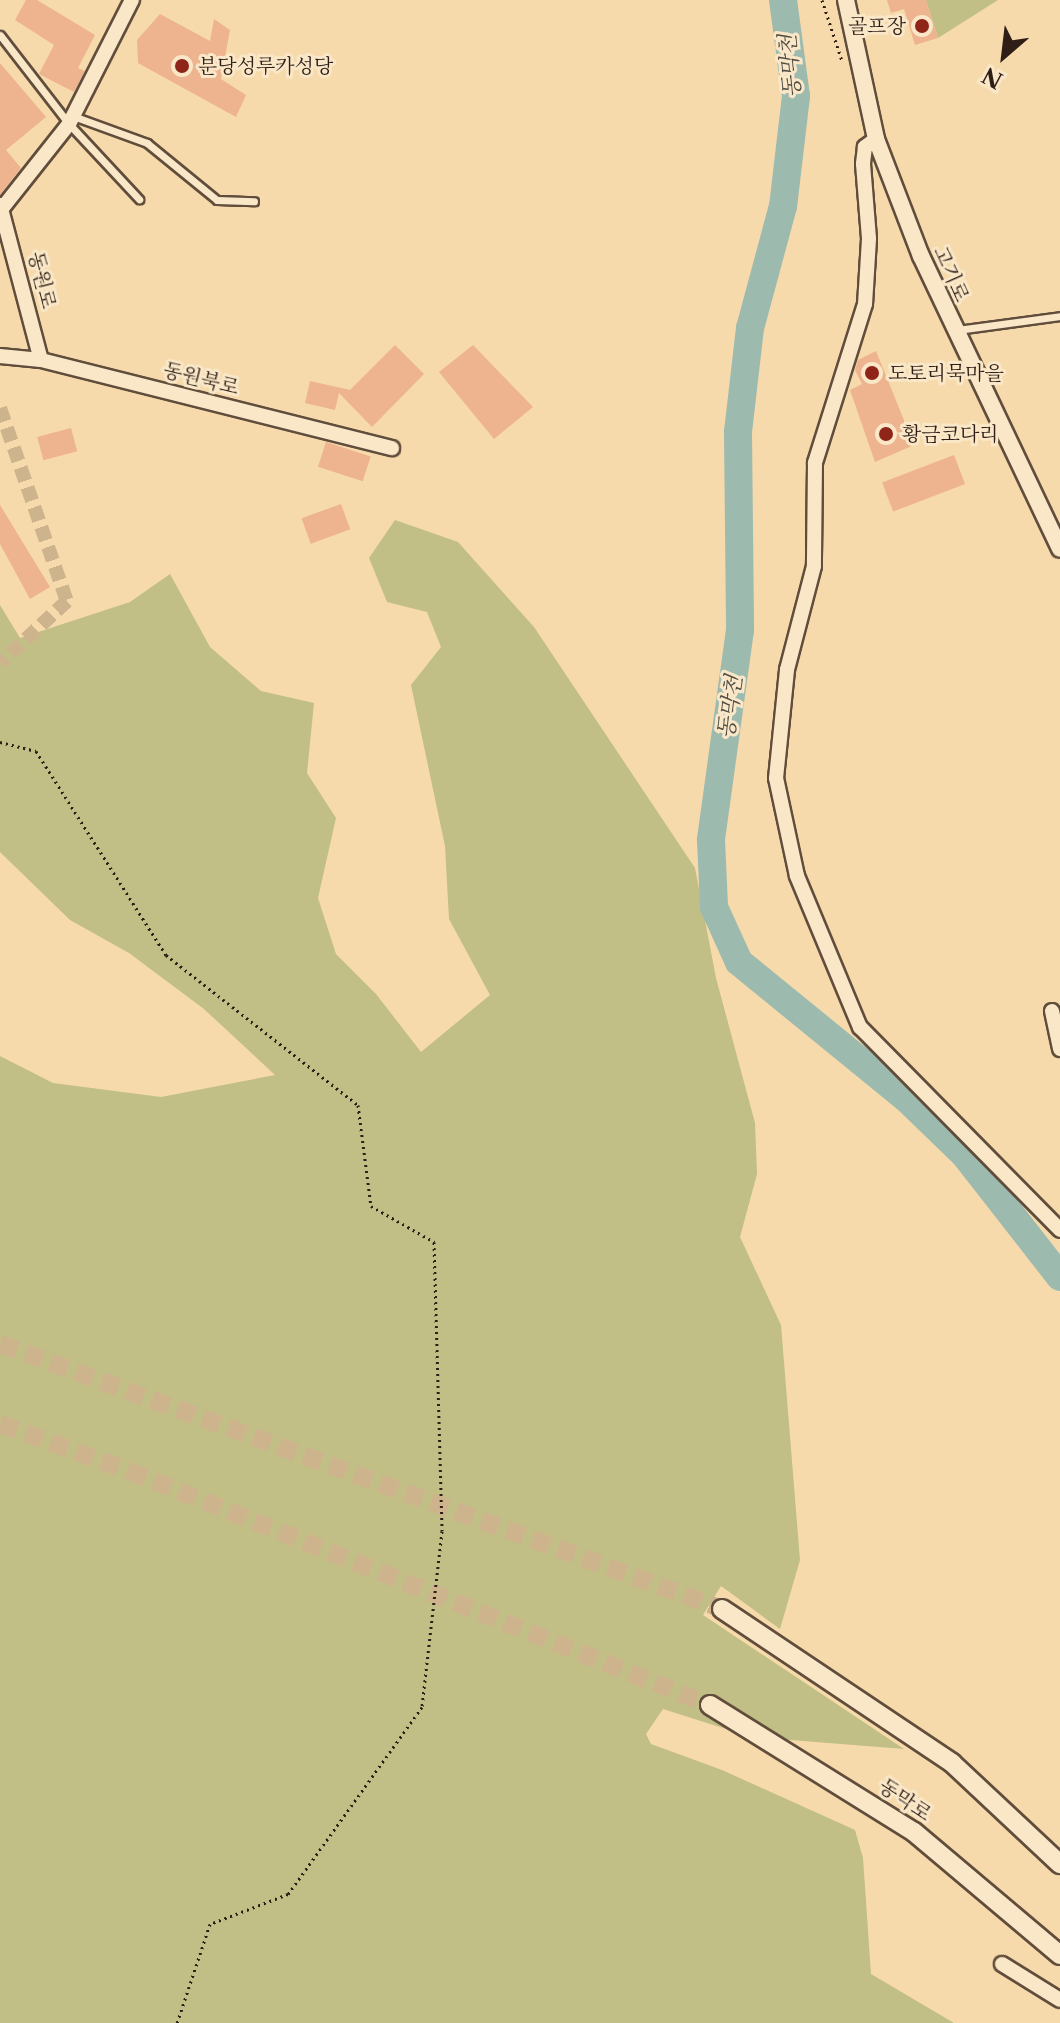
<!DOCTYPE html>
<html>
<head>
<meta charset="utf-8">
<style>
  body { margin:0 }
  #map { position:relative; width:1060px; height:2023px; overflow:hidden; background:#f6daab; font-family:"Libre Caslon Text","Noto Serif KR",serif }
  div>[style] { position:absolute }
  .green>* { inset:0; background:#c1be86 }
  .river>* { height:28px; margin:-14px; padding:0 14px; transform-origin:14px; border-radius:14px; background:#9dbaaf }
  .building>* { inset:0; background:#eeb38f; transform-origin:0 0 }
  .minor-tunnel>* { height:14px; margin-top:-7px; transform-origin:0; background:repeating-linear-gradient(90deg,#ceb48d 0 14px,transparent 0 21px) }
  .secondary-tunnel>* { height:18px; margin-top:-9px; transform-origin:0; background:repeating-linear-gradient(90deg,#ceb48d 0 18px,transparent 0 27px) }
  .path>* { height:3px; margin-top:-1.5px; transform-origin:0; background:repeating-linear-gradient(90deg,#2f1e16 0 2px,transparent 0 6px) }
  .roads { filter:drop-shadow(2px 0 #614d3b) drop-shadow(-2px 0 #614d3b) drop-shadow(0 2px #614d3b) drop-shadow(0 -2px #614d3b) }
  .service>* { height:7px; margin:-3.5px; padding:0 3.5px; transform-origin:3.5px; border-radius:3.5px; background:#f9e7c8 }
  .minor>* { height:14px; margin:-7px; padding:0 7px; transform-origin:7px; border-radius:7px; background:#f9e7c8 }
  .tertiary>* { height:16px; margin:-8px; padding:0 8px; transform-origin:8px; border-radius:8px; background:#f9e7c8 }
  .secondary>* { height:18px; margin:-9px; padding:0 9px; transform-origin:9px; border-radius:9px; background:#f9e7c8 }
  .dots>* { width:22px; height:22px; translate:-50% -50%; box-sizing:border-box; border:4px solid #f9e7c8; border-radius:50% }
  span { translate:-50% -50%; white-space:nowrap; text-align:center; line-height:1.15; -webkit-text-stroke:6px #f9e7c8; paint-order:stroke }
  .poi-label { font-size:20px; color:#2f1e16 }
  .right { translate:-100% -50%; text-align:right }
  .left { translate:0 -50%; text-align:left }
  .street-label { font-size:20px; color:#2f1e16 }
  .water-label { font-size:22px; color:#504d44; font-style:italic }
  .north { position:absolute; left:964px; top:16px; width:80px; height:80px; -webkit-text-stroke:6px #f9e7c8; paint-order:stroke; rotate:208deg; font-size:22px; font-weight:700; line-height:32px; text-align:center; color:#2f1e16 }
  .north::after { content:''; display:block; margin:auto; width:28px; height:36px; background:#2f1e16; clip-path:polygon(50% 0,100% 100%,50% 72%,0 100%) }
</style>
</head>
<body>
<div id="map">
  <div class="green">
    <i style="clip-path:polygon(926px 0,998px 0,938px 38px)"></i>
    <i style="clip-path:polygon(395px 520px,458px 542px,534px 627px,695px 868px,716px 978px,755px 1123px,757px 1174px,740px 1237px,781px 1325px,800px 1560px,780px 1629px,721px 1586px,703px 1615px,904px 1749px,751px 1737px,663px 1709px,646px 1734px,651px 1744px,722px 1770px,855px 1830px,863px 1858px,871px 1974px,954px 2023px,0 2023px,0 1056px,53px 1083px,161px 1097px,275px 1075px,204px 1009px,129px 953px,70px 920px,0 852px,0 605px,20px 638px,130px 602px,170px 574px,210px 647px,261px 691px,314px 703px,307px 773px,336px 818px,318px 898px,336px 954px,376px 994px,421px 1052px,490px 995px,449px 919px,445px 846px,411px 685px,441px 647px,427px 612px,387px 602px,369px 558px)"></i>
  </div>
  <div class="river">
    <i style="left:783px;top:0;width:97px;rotate:82.3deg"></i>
    <i style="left:796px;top:96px;width:111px;rotate:96.7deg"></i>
    <i style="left:783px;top:206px;width:126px;rotate:105.1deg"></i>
    <i style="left:750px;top:328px;width:105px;rotate:96.6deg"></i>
    <i style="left:738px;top:432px;width:198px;rotate:89.4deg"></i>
    <i style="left:740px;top:630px;width:212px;rotate:97.9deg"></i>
    <i style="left:711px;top:840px;width:67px;rotate:87.4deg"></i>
    <i style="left:714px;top:907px;width:60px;rotate:65.6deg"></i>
    <i style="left:739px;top:962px;width:217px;rotate:39.2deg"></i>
    <i style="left:907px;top:1099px;width:79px;rotate:44deg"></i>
    <i style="left:964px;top:1154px;width:156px;rotate:52deg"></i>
  </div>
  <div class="building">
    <i style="clip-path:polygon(26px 0,37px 0,95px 35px,78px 68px,85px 71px,74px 92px,39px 74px,54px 45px,15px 20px)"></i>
    <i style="clip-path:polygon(887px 0,926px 0,938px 38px,915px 45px,904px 9px,891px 13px)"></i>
    <i style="clip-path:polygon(160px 14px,210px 41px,214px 19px,230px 30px,221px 79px,246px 95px,236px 117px,138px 63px,137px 40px)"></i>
    <i style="clip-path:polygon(0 63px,46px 117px,6px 150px,21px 168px,0 195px)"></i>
    <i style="clip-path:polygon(395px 345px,424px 374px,372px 427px,339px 393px,335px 410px,305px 403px,310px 381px,350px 390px)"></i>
    <i style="clip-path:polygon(473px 345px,533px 407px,494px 439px,439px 372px)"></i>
    <i style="clip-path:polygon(876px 351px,914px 445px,875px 462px,850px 390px,862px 384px,855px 370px,858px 360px)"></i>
    <i style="left:71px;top:428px;width:24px;height:35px;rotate:75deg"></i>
    <i style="left:326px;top:442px;width:47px;height:26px;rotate:18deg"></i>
    <i style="left:954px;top:455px;width:31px;height:77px;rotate:69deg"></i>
    <i style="left:341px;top:504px;width:27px;height:42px;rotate:70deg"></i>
    <i style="clip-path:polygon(0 505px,50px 587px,30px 599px,0 544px)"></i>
  </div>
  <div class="minor-tunnel">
    <i style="left:0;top:408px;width:204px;rotate:70.9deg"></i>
    <i style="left:67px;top:601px;width:91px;rotate:137.2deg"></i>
  </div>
  <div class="secondary-tunnel">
    <i style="left:0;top:1344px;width:769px;rotate:20.15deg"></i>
    <i style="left:0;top:1424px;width:137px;rotate:20deg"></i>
    <i style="left:129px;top:1471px;width:626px;rotate:21.94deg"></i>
  </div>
  <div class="path">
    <i style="left:822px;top:0;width:64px;rotate:71.8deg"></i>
    <i style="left:0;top:742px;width:37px;rotate:14deg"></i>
    <i style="left:36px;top:751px;width:242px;rotate:57.5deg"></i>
    <i style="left:166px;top:955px;width:244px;rotate:38deg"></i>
    <i style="left:358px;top:1105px;width:102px;rotate:82.7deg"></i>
    <i style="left:371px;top:1206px;width:73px;rotate:29.7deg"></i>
    <i style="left:434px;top:1242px;width:289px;rotate:88.4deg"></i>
    <i style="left:442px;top:1531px;width:177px;rotate:96.5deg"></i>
    <i style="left:422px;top:1707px;width:230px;rotate:125.6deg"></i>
    <i style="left:288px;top:1894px;width:84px;rotate:159deg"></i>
    <i style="left:210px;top:1924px;width:104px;rotate:108.4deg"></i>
  </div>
  <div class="roads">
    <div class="service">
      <i style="left:0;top:35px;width:113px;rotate:52.2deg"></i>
      <i style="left:69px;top:124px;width:103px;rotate:47deg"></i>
      <i style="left:73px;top:116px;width:79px;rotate:20deg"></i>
      <i style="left:147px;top:143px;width:90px;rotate:39.2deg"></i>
      <i style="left:217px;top:200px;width:37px;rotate:2deg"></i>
      <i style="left:957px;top:330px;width:104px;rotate:-7.7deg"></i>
    </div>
    <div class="minor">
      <i style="left:876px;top:139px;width:14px;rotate:144deg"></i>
      <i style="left:865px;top:147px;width:17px;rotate:97deg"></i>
      <i style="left:863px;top:164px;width:75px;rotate:85.4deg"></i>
      <i style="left:869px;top:239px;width:65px;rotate:93.5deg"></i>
      <i style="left:865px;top:304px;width:167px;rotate:107.5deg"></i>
      <i style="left:815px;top:463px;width:103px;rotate:90.6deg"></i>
      <i style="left:814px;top:566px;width:107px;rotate:104.6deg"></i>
      <i style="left:787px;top:670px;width:109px;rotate:95.8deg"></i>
      <i style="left:776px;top:778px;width:100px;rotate:77.9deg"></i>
      <i style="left:797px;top:876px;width:164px;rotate:67.4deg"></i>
      <i style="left:860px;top:1027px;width:285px;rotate:45.4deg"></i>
      <i style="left:0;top:205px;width:160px;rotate:75.2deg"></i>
      <i style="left:0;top:211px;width:111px;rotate:-51.6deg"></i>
      <i style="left:69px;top:124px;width:139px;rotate:-63.1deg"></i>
      <i style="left:0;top:356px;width:41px;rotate:5.6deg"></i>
      <i style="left:41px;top:360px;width:362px;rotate:14.1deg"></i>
      <i style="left:1052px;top:1011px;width:39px;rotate:78deg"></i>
      <i style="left:1002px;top:1964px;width:68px;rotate:31.8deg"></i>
    </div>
    <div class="tertiary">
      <i style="left:846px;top:0;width:142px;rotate:77.8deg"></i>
      <i style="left:876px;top:139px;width:125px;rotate:69deg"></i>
      <i style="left:921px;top:256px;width:324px;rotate:64.6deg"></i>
    </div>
    <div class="secondary">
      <i style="left:722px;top:1609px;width:277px;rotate:33.8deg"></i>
      <i style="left:952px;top:1763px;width:148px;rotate:43.1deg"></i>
      <i style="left:710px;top:1705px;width:240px;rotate:31.9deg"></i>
      <i style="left:914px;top:1832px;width:191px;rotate:40.1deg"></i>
    </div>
  </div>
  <div class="dots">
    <i style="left:922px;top:26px;background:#8f2418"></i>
    <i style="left:182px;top:66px;background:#8f2418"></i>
    <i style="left:872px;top:373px;background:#8f2418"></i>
    <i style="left:886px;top:434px;background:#8f2418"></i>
  </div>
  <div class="poi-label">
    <span class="right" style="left:906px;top:26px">골프장</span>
    <span class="left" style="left:198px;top:66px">분당성루카성당</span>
    <span class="left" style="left:888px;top:373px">도토리묵마을</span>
    <span class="left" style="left:902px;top:434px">황금코다리</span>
  </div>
  <div class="street-label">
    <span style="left:951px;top:274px;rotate:66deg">고기로</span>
    <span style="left:42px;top:280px;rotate:76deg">동원로</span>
    <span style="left:201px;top:379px;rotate:14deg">동원북로</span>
    <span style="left:905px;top:1800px;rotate:34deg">동막로</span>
  </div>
  <div class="water-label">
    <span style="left:790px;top:66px;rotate:-95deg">동막천</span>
    <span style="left:730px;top:707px;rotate:-82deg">동막천</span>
  </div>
  <div class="north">N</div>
</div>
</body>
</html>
